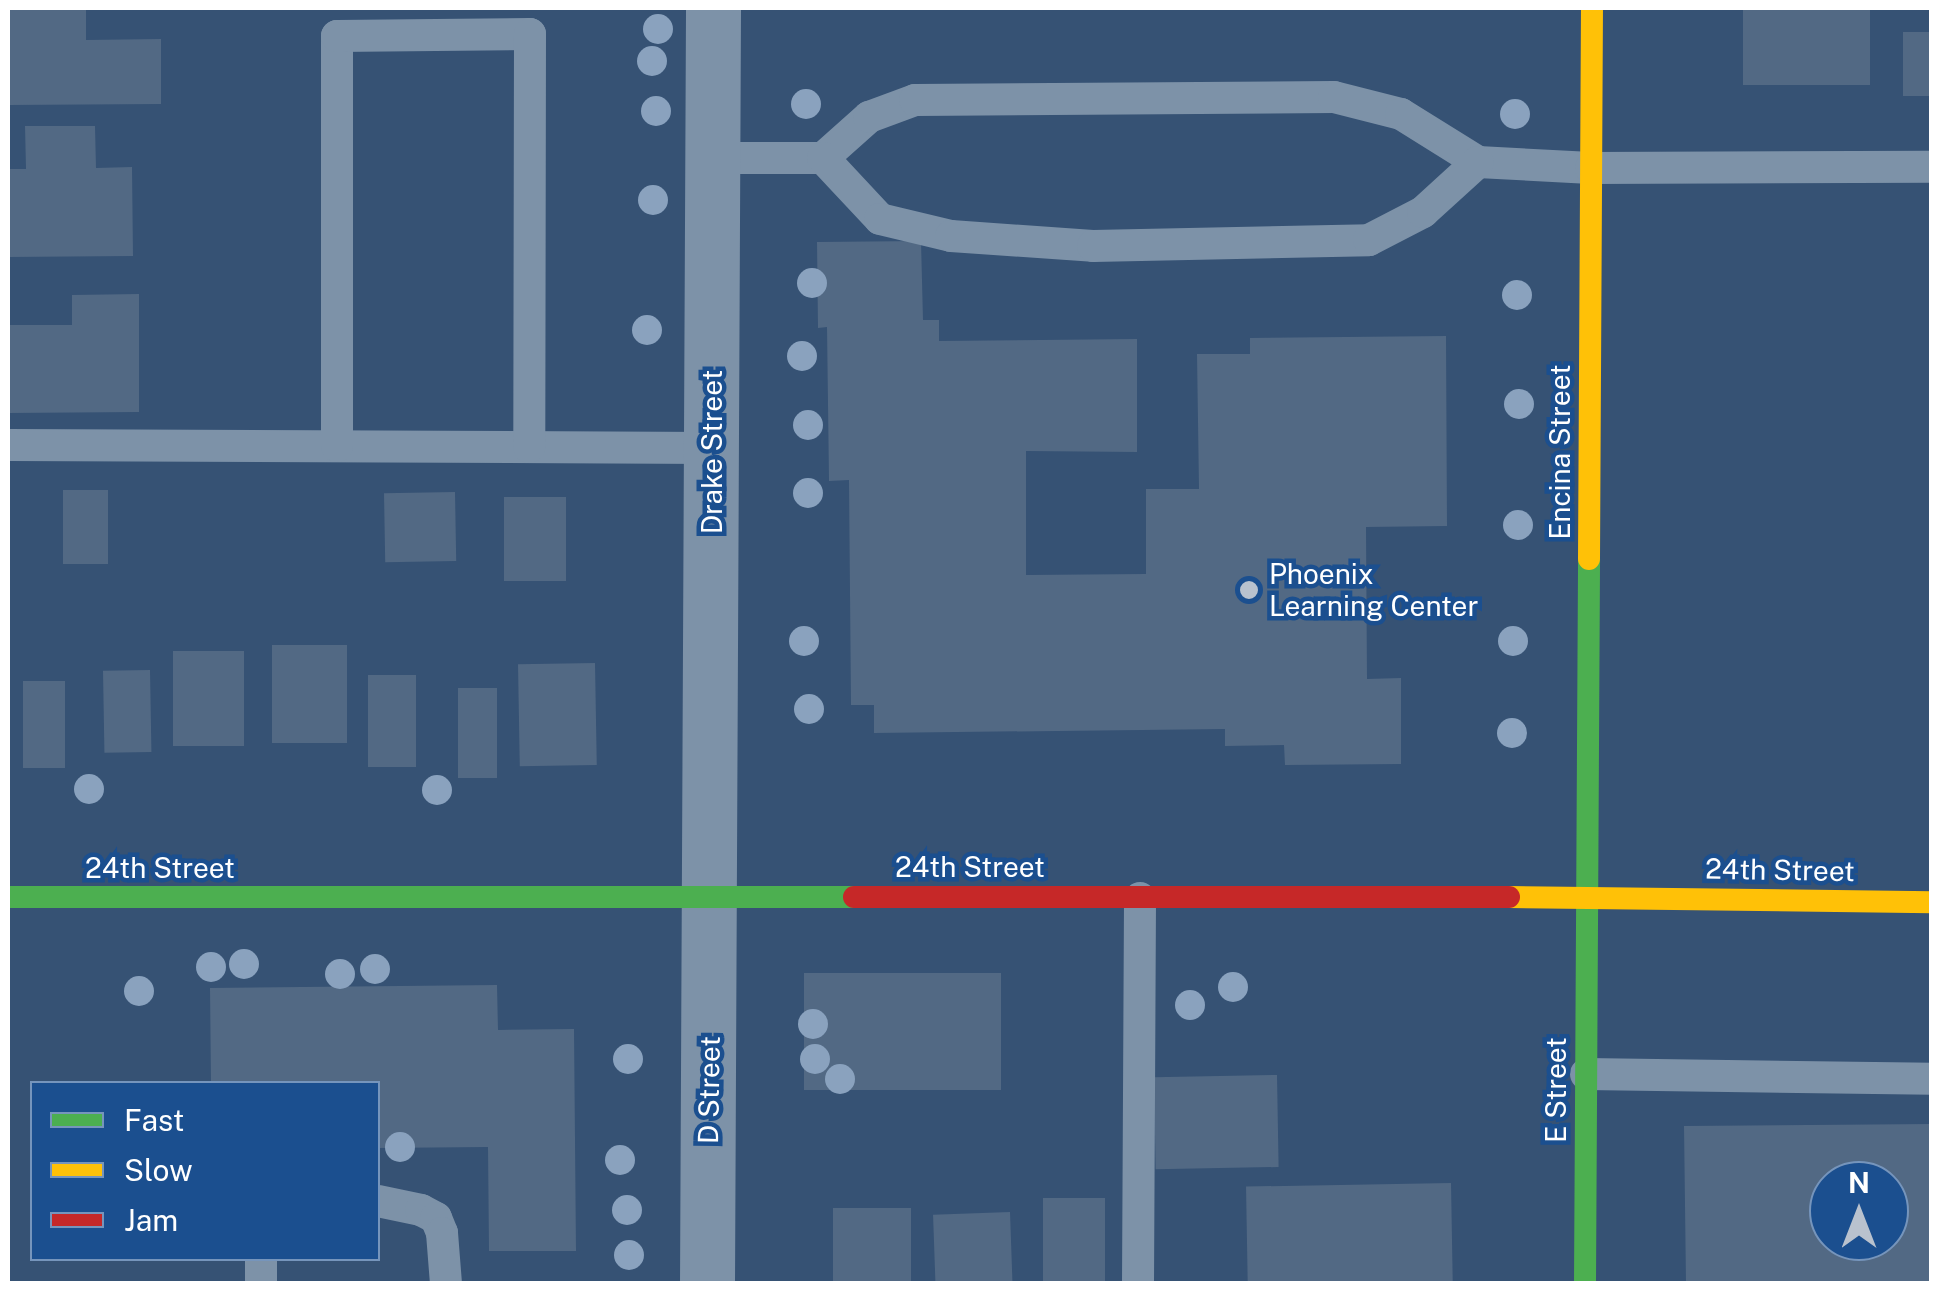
<!DOCTYPE html>
<html>
<head>
<meta charset="utf-8">
<style>
  body { margin:0 }
  #map { position:relative; width:1939px; height:1291px; overflow:hidden; background:#365274; font-family:"Public Sans",sans-serif }
  div>[style] { position:absolute }
  .building>* { inset:0; background:#526984; transform-origin:0 0 }
  .lane>* { height:32px; margin:-16px; padding:0 16px; transform-origin:16px; border-radius:16px; background:#7d92a8 }
  .street>* { height:55px; margin:-27.5px; padding:0 27.5px; transform-origin:27.5px; border-radius:27.5px; background:#7d92a8 }
  .fast>* { height:22px; margin:-11px; padding:0 11px; transform-origin:11px; border-radius:11px; background:#4caf50 }
  .slow>* { height:22px; margin:-11px; padding:0 11px; transform-origin:11px; border-radius:11px; background:#ffc107 }
  .jam>* { height:22px; margin:-11px; padding:0 11px; transform-origin:11px; border-radius:11px; background:#c62828 }
  .trees>* { width:30px; height:30px; margin:-15px; border-radius:50%; background:#8aa2be }
  .dots>* { width:28px; height:28px; translate:-50% -50%; box-sizing:border-box; border:5px solid #1b4f8f; border-radius:50% }
  span { translate:-50% -50%; white-space:nowrap; text-align:center; line-height:1.15; -webkit-text-stroke:9px #1b4f8f; paint-order:stroke }
  .street-label { font-size:28px; color:#fff }
  .poi-label { font-size:28px; color:#fff }
  .left { translate:0 -50%; text-align:left }
  .frame { position:absolute; inset:0; border:10px solid #fff; pointer-events:none }
  .legend { position:absolute; left:30px; top:1081px; width:350px; height:180px; box-sizing:border-box; background:#1b4f8f; border:2px solid #7695bc; margin:0; padding:12px 18px; list-style:none; font-size:30px; color:#fff }
  .legend li { display:flex; align-items:center; gap:20px; height:50px }
  .legend b { width:50px; border:2px solid #7695bc }
  .north { position:absolute; left:1809px; top:1161px; width:100px; height:100px; box-sizing:border-box; background:#1b4f8f; border:2px solid #7695bc; border-radius:50%; rotate:0deg; font-size:28px; font-weight:700; line-height:40px; text-align:center; color:#fff }
  .north::after { content:''; display:block; margin:auto; width:35px; height:45px; background:#b9c2ce; clip-path:polygon(50% 0,100% 100%,50% 72%,0 100%) }
</style>
</head>
<body>
<div id="map">
  <div class="building">
    <i style="clip-path:polygon(8px 8px,86px 8px,86px 40px,161px 39px,161px 104px,8px 105px)"></i>
    <i style="left:1743px;top:8px;width:127px;height:77px"></i>
    <i style="left:1903px;top:32px;width:29px;height:64px"></i>
    <i style="clip-path:polygon(25px 126px,95px 126px,96px 168px,132px 167px,133px 256px,8px 257px,8px 169px,26px 169px)"></i>
    <i style="clip-path:polygon(921px 241px,923px 320px,939px 320px,939px 341px,1137px 339px,1137px 452px,1026px 451px,1026px 575px,1146px 574px,1146px 489px,1199px 489px,1197px 354px,1250px 354px,1250px 338px,1446px 336px,1447px 526px,1366px 527px,1367px 679px,1401px 678px,1401px 764px,1285px 765px,1284px 745px,1225px 746px,1225px 729px,874px 733px,874px 705px,851px 705px,849px 480px,829px 481px,827px 327px,818px 328px,817px 242px)"></i>
    <i style="clip-path:polygon(139px 294px,139px 412px,8px 413px,8px 325px,72px 325px,72px 295px)"></i>
    <i style="left:63px;top:490px;width:45px;height:74px"></i>
    <i style="left:455px;top:492px;width:69px;height:71px;rotate:89deg"></i>
    <i style="left:504px;top:497px;width:62px;height:84px"></i>
    <i style="left:272px;top:645px;width:75px;height:98px"></i>
    <i style="left:173px;top:651px;width:71px;height:95px"></i>
    <i style="left:595px;top:663px;width:102px;height:77px;rotate:89deg"></i>
    <i style="left:150px;top:670px;width:82px;height:47px;rotate:89deg"></i>
    <i style="left:368px;top:675px;width:48px;height:92px"></i>
    <i style="left:65px;top:681px;width:87px;height:42px;rotate:90deg"></i>
    <i style="left:458px;top:688px;width:39px;height:90px"></i>
    <i style="left:1001px;top:973px;width:117px;height:197px;rotate:90deg"></i>
    <i style="clip-path:polygon(497px 985px,498px 1030px,574px 1029px,576px 1251px,489px 1251px,488px 1147px,378px 1148px,378px 1084px,211px 1084px,210px 988px)"></i>
    <i style="left:1277px;top:1075px;width:92px;height:123px;rotate:89deg"></i>
    <i style="clip-path:polygon(evenodd,1932px 1124px,1932px 1284px,1686px 1284px,1684px 1126px,1932px 1124px,1829px 1181px,1889px 1181px,1889px 1241px,1829px 1241px,1829px 1181px)"></i>
    <i style="left:1451px;top:1183px;width:101px;height:205px;rotate:89deg"></i>
    <i style="left:1043px;top:1198px;width:62px;height:86px"></i>
    <i style="left:911px;top:1208px;width:76px;height:78px;rotate:90deg"></i>
    <i style="left:1010px;top:1212px;width:72px;height:77px;rotate:88deg"></i>
  </div>
  <div class="lane">
    <i style="left:712px;top:158px;width:111px"></i>
    <i style="left:823px;top:158px;width:62px;rotate:-41.7deg"></i>
    <i style="left:869px;top:117px;width:49px;rotate:-20.3deg"></i>
    <i style="left:915px;top:100px;width:419px;rotate:-0.4deg"></i>
    <i style="left:1334px;top:97px;width:69px;rotate:14.2deg"></i>
    <i style="left:1401px;top:114px;width:91px;rotate:31.9deg"></i>
    <i style="left:1478px;top:162px;width:113px;rotate:3deg"></i>
    <i style="left:1591px;top:168px;width:341px;rotate:-0.2deg"></i>
    <i style="left:823px;top:158px;width:83px;rotate:46.9deg"></i>
    <i style="left:880px;top:219px;width:73px;rotate:13.5deg"></i>
    <i style="left:951px;top:236px;width:142px;rotate:4deg"></i>
    <i style="left:1093px;top:246px;width:276px;rotate:-1.2deg"></i>
    <i style="left:1369px;top:240px;width:61px;rotate:-27.4deg"></i>
    <i style="left:1423px;top:212px;width:74px;rotate:-42.3deg"></i>
    <i style="left:8px;top:445px;width:704px;rotate:0.24deg"></i>
    <i style="left:337px;top:446px;width:410px;rotate:-90deg"></i>
    <i style="left:337px;top:36px;width:193px;rotate:-0.6deg"></i>
    <i style="left:530px;top:34px;width:413px;rotate:90.1deg"></i>
    <i style="left:1586px;top:1074px;width:346px;rotate:0.8deg"></i>
    <i style="left:378px;top:1201px;width:44px;rotate:11.8deg"></i>
    <i style="left:421px;top:1210px;width:17px;rotate:28deg"></i>
    <i style="left:436px;top:1218px;width:16px;rotate:68deg"></i>
    <i style="left:442px;top:1233px;width:51px;rotate:85.5deg"></i>
    <i style="left:261px;top:1258px;width:26px;rotate:90deg"></i>
    <i style="left:1138px;top:1284px;width:386px;rotate:-89.7deg"></i>
  </div>
  <div class="street">
    <i style="left:707px;top:1284px;width:1276px;rotate:-89.73deg"></i>
  </div>
  <div class="fast">
    <i style="left:8px;top:897px;width:846px"></i>
    <i style="left:1585px;top:1284px;width:725px;rotate:-89.68deg"></i>
  </div>
  <div class="slow">
    <i style="left:1589px;top:559px;width:551px;rotate:-89.69deg"></i>
    <i style="left:1509px;top:897px;width:423px;rotate:0.7deg"></i>
  </div>
  <div class="jam">
    <i style="left:854px;top:897px;width:655px"></i>
  </div>
  <div class="trees">
    <i style="left:658px;top:29px"></i>
    <i style="left:652px;top:61px"></i>
    <i style="left:806px;top:104px"></i>
    <i style="left:656px;top:111px"></i>
    <i style="left:1515px;top:114px"></i>
    <i style="left:653px;top:200px"></i>
    <i style="left:812px;top:283px"></i>
    <i style="left:1517px;top:295px"></i>
    <i style="left:647px;top:330px"></i>
    <i style="left:802px;top:356px"></i>
    <i style="left:1519px;top:404px"></i>
    <i style="left:808px;top:425px"></i>
    <i style="left:808px;top:493px"></i>
    <i style="left:1518px;top:525px"></i>
    <i style="left:804px;top:641px"></i>
    <i style="left:1513px;top:641px"></i>
    <i style="left:809px;top:709px"></i>
    <i style="left:1512px;top:733px"></i>
    <i style="left:89px;top:789px"></i>
    <i style="left:437px;top:790px"></i>
    <i style="left:244px;top:964px"></i>
    <i style="left:211px;top:967px"></i>
    <i style="left:375px;top:969px"></i>
    <i style="left:340px;top:974px"></i>
    <i style="left:1233px;top:987px"></i>
    <i style="left:139px;top:991px"></i>
    <i style="left:1190px;top:1005px"></i>
    <i style="left:813px;top:1024px"></i>
    <i style="left:628px;top:1059px"></i>
    <i style="left:815px;top:1059px"></i>
    <i style="left:840px;top:1079px"></i>
    <i style="left:400px;top:1147px"></i>
    <i style="left:620px;top:1160px"></i>
    <i style="left:627px;top:1210px"></i>
    <i style="left:629px;top:1255px"></i>
  </div>
  <div class="dots">
    <i style="left:1249px;top:590px;background:#b9c2ce"></i>
  </div>
  <div class="street-label">
    <span style="left:712px;top:452px;rotate:-90deg">Drake Street</span>
    <span style="left:1560px;top:452px;rotate:-90deg">Encina Street</span>
    <span style="left:970px;top:867px">24th Street</span>
    <span style="left:160px;top:868px">24th Street</span>
    <span style="left:1780px;top:870px;rotate:1deg">24th Street</span>
    <span style="left:709px;top:1090px;rotate:-89deg">D Street</span>
    <span style="left:1556px;top:1090px;rotate:-90deg">E Street</span>
  </div>
  <div class="poi-label">
    <span class="left" style="left:1269px;top:590px">Phoenix<br>Learning Center</span>
  </div>
  <div class="frame"></div>
  <ul class="legend">
  <li><b style="height:12px;background:#4caf50"></b>Fast</li>
  <li><b style="height:12px;background:#ffc107"></b>Slow</li>
  <li><b style="height:12px;background:#c62828"></b>Jam</li>
  </ul>
  <div class="north">N</div>
</div>
</body>
</html>
